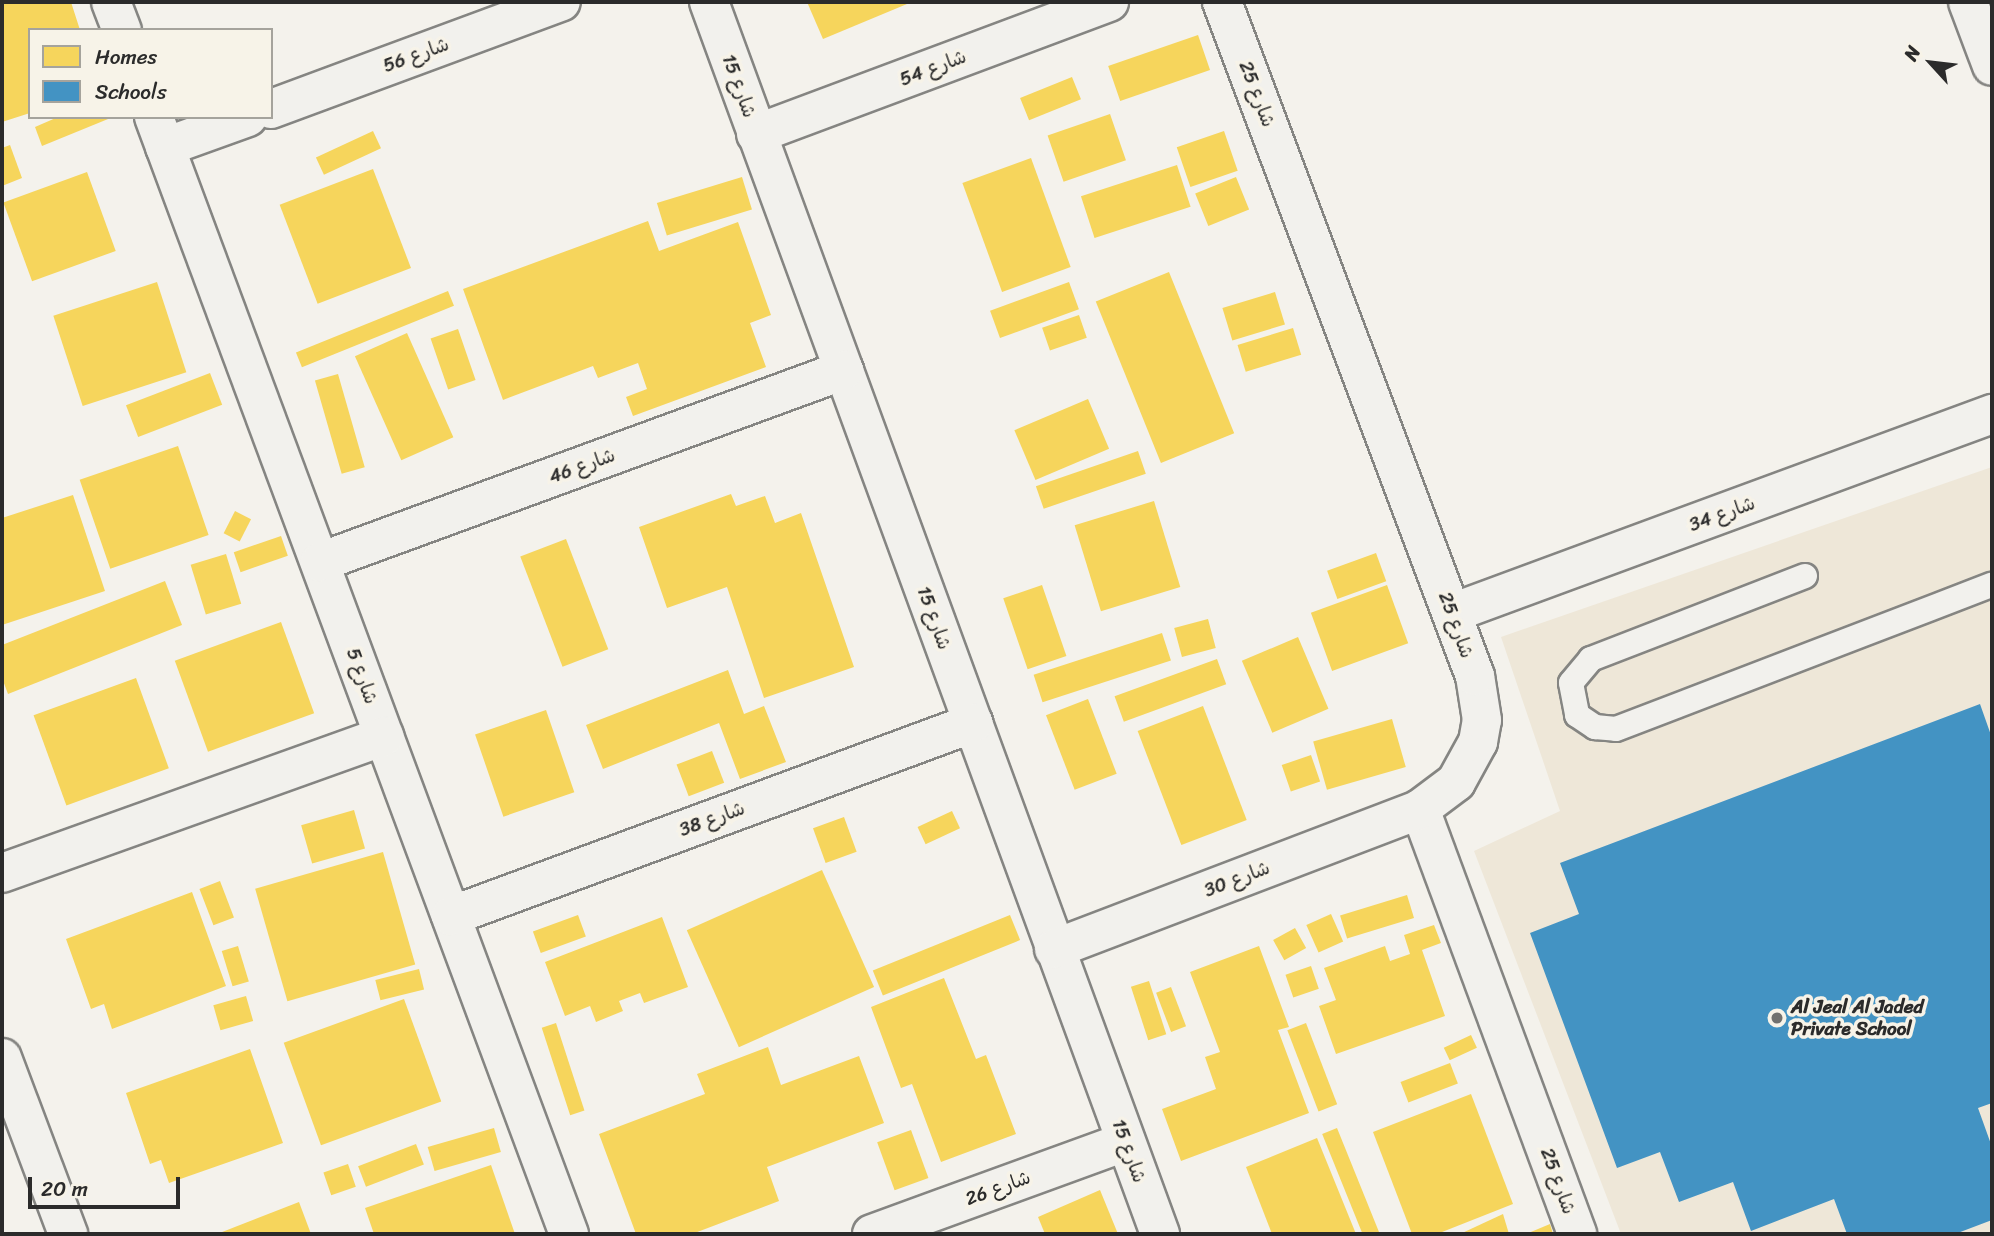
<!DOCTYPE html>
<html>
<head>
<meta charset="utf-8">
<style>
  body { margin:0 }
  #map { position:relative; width:1994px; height:1236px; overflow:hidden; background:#f4f2ec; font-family:Sriracha,"Playpen Sans Arabic",sans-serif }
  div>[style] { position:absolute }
  .built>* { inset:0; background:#eee7d8 }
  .homes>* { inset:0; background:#f6d55c; transform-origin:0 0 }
  .schools>* { inset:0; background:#4393c3 }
  .roads { filter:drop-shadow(2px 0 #858582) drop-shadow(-2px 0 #858582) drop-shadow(0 2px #858582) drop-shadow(0 -2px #858582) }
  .service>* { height:24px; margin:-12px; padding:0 12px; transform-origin:12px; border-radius:12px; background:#f2f1ed }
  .minor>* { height:38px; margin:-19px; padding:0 19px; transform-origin:19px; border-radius:19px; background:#f2f1ed }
  .dots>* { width:19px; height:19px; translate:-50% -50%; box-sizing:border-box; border:4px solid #f7f3e8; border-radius:50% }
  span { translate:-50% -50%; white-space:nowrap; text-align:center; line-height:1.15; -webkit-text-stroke:7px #f7f3e8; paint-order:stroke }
  .street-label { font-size:19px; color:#2b2b2b }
  .poi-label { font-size:19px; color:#2b2b2b; font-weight:700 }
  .left { translate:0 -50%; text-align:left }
  .frame { position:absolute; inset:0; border:4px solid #2b2b2b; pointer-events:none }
  .legend { position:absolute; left:28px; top:28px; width:245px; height:91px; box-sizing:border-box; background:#f7f3e8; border:2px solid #a5a39c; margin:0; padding:9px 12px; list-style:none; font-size:21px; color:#2b2b2b }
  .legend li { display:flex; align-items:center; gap:14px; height:35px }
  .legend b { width:35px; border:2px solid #a5a39c }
  .north { position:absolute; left:1896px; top:28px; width:70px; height:70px; -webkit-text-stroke:5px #f7f3e8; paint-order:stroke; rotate:297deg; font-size:19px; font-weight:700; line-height:28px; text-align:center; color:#2b2b2b }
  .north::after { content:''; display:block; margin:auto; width:24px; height:32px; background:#2b2b2b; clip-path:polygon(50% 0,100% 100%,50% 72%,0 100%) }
  .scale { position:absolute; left:28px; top:1177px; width:152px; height:32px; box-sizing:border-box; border:4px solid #2b2b2b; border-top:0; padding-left:9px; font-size:21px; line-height:24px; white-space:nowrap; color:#2b2b2b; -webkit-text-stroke:5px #f7f3e8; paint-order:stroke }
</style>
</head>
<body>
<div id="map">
  <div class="built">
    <i style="clip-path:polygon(1992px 467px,1992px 1234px,1621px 1234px,1474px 851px,1560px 811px,1501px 637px)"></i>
  </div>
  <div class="homes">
    <i style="clip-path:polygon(71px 2px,80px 30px,30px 30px,30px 113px,2px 122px,2px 4px)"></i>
    <i style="clip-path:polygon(807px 2px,906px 2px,907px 4px,823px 39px)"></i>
    <i style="left:1198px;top:35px;width:37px;height:95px;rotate:71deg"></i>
    <i style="left:1072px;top:77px;width:24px;height:56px;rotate:68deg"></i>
    <i style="left:1110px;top:114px;width:49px;height:66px;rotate:71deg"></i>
    <i style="clip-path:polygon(58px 117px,113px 117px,42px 146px,35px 127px)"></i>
    <i style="left:373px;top:131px;width:19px;height:63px;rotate:65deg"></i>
    <i style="left:1224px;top:131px;width:42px;height:50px;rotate:71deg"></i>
    <i style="clip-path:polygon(10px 145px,22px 178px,2px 186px,2px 148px)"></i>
    <i style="left:1031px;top:158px;width:116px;height:73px;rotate:70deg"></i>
    <i style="left:1177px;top:165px;width:44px;height:101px;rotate:72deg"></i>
    <i style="left:373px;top:169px;width:106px;height:100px;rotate:69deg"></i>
    <i style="left:87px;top:172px;width:84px;height:89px;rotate:70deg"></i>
    <i style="left:742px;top:177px;width:34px;height:89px;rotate:73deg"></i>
    <i style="left:1236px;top:177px;width:35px;height:44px;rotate:68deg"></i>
    <i style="clip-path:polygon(648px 221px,659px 251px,738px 222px,771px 315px,750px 323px,766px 367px,633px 416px,626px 397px,647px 389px,638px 363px,598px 378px,593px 366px,503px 400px,463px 289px)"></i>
    <i style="left:1169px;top:272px;width:174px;height:79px;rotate:68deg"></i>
    <i style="left:157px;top:282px;width:95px;height:109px;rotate:72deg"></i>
    <i style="left:1069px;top:282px;width:29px;height:84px;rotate:70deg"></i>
    <i style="left:448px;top:291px;width:16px;height:164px;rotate:68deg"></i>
    <i style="left:1275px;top:292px;width:34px;height:55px;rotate:73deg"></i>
    <i style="left:1079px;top:315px;width:24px;height:39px;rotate:71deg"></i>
    <i style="left:1293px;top:328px;width:28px;height:58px;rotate:73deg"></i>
    <i style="left:458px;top:329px;width:54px;height:29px;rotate:71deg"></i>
    <i style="left:407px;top:333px;width:114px;height:57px;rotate:66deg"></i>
    <i style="left:210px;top:373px;width:34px;height:90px;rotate:69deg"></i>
    <i style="left:338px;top:374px;width:97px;height:24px;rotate:74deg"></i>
    <i style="left:1088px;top:399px;width:54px;height:80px;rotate:67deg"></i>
    <i style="left:178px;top:446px;width:94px;height:104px;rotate:71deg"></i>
    <i style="left:1138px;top:451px;width:24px;height:108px;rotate:71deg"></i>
    <i style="clip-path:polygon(731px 494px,736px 506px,765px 496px,775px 523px,801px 513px,854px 667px,764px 698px,727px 587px,667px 608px,639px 527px)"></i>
    <i style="clip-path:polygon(73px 495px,105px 591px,2px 625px,2px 518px)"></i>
    <i style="left:1154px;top:501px;width:90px;height:83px;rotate:73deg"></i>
    <i style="left:235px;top:511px;width:18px;height:25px;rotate:27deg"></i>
    <i style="left:281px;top:536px;width:21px;height:50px;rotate:71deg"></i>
    <i style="left:566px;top:539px;width:118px;height:49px;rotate:69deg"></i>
    <i style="left:1376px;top:553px;width:30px;height:52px;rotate:70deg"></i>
    <i style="left:226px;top:554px;width:52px;height:37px;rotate:73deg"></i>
    <i style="clip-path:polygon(165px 581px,182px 625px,8px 694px,2px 678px,2px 645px)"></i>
    <i style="left:1042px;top:585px;width:75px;height:41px;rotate:71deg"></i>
    <i style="left:1387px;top:585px;width:62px;height:81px;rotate:70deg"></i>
    <i style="left:1208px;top:619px;width:30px;height:35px;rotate:75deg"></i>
    <i style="left:281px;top:622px;width:97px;height:113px;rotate:70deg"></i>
    <i style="left:1162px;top:633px;width:29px;height:135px;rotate:72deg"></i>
    <i style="left:1298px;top:637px;width:78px;height:61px;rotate:67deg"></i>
    <i style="left:1217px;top:659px;width:27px;height:109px;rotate:70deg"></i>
    <i style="clip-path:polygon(728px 670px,744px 714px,764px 706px,786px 762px,740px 779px,719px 723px,603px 769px,586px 725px)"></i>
    <i style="left:136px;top:678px;width:96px;height:109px;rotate:70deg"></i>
    <i style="left:1088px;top:699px;width:80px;height:45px;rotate:69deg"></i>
    <i style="left:1203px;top:706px;width:122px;height:70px;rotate:69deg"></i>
    <i style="left:546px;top:710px;width:87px;height:75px;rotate:71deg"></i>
    <i style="left:1392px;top:719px;width:50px;height:82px;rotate:74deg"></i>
    <i style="left:712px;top:751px;width:34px;height:38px;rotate:69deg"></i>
    <i style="left:1311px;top:755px;width:28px;height:31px;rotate:71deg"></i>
    <i style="left:354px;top:810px;width:40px;height:55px;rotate:74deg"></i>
    <i style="left:952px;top:811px;width:19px;height:38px;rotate:65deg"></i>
    <i style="left:844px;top:817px;width:37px;height:33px;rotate:70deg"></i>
    <i style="left:383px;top:852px;width:117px;height:133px;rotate:74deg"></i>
    <i style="left:822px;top:870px;width:128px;height:148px;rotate:66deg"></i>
    <i style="left:220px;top:881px;width:39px;height:22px;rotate:69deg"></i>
    <i style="clip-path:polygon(192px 892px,226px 986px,112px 1029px,104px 1004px,91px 1009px,66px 939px)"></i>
    <i style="left:1407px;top:895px;width:24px;height:70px;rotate:73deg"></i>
    <i style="left:1331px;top:914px;width:30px;height:27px;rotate:66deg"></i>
    <i style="left:578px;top:915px;width:23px;height:48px;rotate:70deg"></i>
    <i style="left:1010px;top:915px;width:27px;height:148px;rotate:68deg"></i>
    <i style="clip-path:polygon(662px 917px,688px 987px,644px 1003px,640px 993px,619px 1001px,623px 1011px,596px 1022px,590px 1006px,565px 1016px,545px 962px)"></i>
    <i style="clip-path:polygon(1434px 925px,1441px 943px,1422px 950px,1445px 1016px,1336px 1054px,1319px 1006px,1336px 1000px,1324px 968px,1385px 946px,1390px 961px,1410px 954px,1404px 935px)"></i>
    <i style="left:1295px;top:928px;width:23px;height:25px;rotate:61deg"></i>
    <i style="left:238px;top:946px;width:37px;height:17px;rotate:73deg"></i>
    <i style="clip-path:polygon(1259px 946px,1289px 1027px,1278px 1030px,1309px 1113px,1181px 1161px,1162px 1109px,1216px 1089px,1205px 1057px,1220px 1052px,1190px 972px)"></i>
    <i style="left:1311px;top:966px;width:24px;height:27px;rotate:71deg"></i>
    <i style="left:419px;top:969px;width:21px;height:45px;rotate:76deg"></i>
    <i style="clip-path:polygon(944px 978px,976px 1059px,986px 1055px,1016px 1134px,941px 1162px,912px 1084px,901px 1088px,871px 1007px)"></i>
    <i style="left:1149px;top:981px;width:56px;height:19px;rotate:72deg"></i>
    <i style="left:1171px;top:987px;width:42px;height:16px;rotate:69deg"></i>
    <i style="left:246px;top:996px;width:26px;height:34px;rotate:74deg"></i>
    <i style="left:404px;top:999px;width:109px;height:128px;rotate:70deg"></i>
    <i style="left:556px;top:1023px;width:92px;height:15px;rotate:72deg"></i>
    <i style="left:1306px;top:1023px;width:87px;height:20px;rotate:69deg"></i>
    <i style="left:1471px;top:1035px;width:14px;height:30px;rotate:65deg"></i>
    <i style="clip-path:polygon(768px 1047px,781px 1085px,859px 1056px,884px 1123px,767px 1167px,779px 1201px,692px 1234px,636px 1234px,599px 1134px,705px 1094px,697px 1074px)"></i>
    <i style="clip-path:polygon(250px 1049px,283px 1143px,169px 1183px,161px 1160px,150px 1164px,126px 1093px)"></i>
    <i style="left:1450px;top:1063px;width:22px;height:53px;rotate:69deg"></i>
    <i style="clip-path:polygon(1471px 1094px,1513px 1204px,1437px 1234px,1412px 1234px,1373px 1132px)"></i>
    <i style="left:494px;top:1128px;width:25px;height:69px;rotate:74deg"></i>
    <i style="left:1337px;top:1128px;width:114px;height:16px;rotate:68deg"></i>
    <i style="left:911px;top:1130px;width:51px;height:36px;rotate:70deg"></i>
    <i style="clip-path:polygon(1317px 1138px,1356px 1234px,1272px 1234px,1246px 1167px)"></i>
    <i style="left:416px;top:1144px;width:22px;height:62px;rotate:69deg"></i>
    <i style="left:348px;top:1164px;width:24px;height:26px;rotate:71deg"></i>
    <i style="clip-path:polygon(491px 1165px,515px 1234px,374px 1234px,365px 1208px)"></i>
    <i style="clip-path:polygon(1100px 1190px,1118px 1234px,1045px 1234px,1038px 1217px)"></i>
    <i style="clip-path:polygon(299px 1202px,311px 1234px,217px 1234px)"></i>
    <i style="clip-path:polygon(1503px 1214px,1509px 1234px,1460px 1234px)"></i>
    <i style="clip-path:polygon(1550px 1224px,1553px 1234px,1526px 1234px)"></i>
  </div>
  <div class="schools">
    <i style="clip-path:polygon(1980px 704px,1992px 738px,1992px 1103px,1978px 1108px,1992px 1147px,1992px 1220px,1955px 1234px,1847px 1234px,1834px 1199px,1751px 1231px,1733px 1182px,1679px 1202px,1660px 1152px,1617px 1168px,1530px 933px,1579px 914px,1560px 863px)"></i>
  </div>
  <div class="roads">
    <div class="service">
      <i style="left:1805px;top:576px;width:230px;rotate:158.8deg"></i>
      <i style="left:1591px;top:659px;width:31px;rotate:130deg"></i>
      <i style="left:1571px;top:683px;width:33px;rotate:79deg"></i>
      <i style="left:1577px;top:715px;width:22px;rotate:34deg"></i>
      <i style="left:1595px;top:727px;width:21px;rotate:5deg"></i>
      <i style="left:1616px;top:729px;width:403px;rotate:-21deg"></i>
    </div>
    <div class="minor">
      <i style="left:111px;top:2px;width:30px;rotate:69deg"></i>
      <i style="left:709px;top:2px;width:1312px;rotate:69.89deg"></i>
      <i style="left:1968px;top:2px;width:68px;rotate:69.4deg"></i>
      <i style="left:271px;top:109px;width:309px;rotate:-20.3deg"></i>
      <i style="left:154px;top:117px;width:1192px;rotate:69.62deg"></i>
      <i style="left:756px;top:134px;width:377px;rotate:-20.5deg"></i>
      <i style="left:165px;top:147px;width:88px;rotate:-19.9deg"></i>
      <i style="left:320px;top:562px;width:558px;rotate:-20.12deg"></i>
      <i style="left:1452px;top:613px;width:576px;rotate:-20.23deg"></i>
      <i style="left:1420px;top:809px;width:453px;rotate:69.7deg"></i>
      <i style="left:2px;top:873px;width:406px;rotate:-19.7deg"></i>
      <i style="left:451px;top:916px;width:557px;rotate:-20.29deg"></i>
      <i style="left:1054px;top:949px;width:392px;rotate:-20.9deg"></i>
      <i style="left:1420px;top:809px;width:45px;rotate:-36.9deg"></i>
      <i style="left:1456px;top:782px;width:46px;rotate:-61.2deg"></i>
      <i style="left:1478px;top:742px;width:22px;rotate:-80deg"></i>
      <i style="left:1482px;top:720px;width:45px;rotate:-99deg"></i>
      <i style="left:1475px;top:676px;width:720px;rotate:-110.57deg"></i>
      <i style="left:2px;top:1058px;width:188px;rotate:69.4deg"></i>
      <i style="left:872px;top:1234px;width:269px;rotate:-20deg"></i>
    </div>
  </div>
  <div class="dots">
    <i style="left:1777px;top:1018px;background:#71716f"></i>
  </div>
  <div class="street-label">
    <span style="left:416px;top:55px;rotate:-20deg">شارع 56</span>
    <span style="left:933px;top:68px;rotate:-21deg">شارع 54</span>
    <span style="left:739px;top:86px;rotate:70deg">شارع 15</span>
    <span style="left:1257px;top:94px;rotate:69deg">شارع 25</span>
    <span style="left:582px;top:466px;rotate:-20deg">شارع 46</span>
    <span style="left:1722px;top:514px;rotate:-20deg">شارع 34</span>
    <span style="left:934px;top:618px;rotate:70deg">شارع 15</span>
    <span style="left:1456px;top:625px;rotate:70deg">شارع 25</span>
    <span style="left:362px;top:676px;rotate:70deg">شارع 5</span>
    <span style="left:712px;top:819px;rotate:-20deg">شارع 38</span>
    <span style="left:1237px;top:879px;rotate:-21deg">شارع 30</span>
    <span style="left:1129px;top:1151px;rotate:70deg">شارع 15</span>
    <span style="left:1558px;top:1181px;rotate:70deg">شارع 25</span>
    <span style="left:998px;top:1188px;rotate:-20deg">شارع 26</span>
  </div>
  <div class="poi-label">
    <span class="left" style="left:1791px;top:1018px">Al Jeal Al Jaded<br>Private School</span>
  </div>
  <div class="frame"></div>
  <ul class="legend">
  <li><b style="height:19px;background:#f6d55c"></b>Homes</li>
  <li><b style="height:19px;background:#4393c3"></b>Schools</li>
  </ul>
  <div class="north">N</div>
  <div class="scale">20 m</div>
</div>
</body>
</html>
